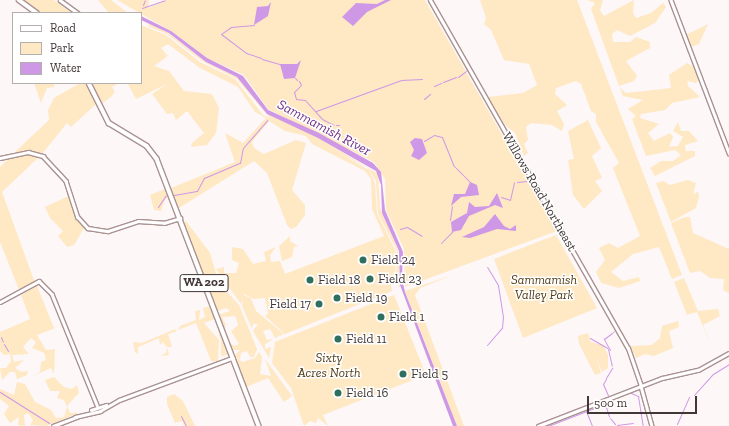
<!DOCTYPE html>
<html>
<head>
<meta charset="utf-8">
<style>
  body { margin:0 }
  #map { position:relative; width:729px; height:426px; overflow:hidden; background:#fdf7f7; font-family:"Zilla Slab",serif }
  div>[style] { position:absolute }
  .green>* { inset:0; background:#ffe8c4 }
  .water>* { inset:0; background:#ce98e6 }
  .stream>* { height:1px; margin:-0.5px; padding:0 0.5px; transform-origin:0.5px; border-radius:0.5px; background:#ce98e6 }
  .roads { filter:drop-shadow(1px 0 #aa9292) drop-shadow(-1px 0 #aa9292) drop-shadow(0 1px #aa9292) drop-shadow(0 -1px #aa9292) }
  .tertiary>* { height:2.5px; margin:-1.25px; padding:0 1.25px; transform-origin:1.25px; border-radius:1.25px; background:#fff }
  .secondary>* { height:3px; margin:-1.5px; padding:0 1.5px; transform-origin:1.5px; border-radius:1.5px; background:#fff }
  .primary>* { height:3.5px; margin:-1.75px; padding:0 1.75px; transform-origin:1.75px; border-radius:1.75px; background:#fff }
  .dots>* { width:11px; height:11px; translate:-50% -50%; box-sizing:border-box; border:2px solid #fff; border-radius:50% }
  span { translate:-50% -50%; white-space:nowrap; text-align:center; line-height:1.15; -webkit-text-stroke:3px #fff; paint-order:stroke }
  .shield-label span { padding:1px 3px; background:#fff; border:1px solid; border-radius:3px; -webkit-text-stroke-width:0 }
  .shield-label { font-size:12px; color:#413737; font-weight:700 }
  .street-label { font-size:13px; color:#413737 }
  .poi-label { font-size:13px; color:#413737 }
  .left { translate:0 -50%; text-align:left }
  .right { translate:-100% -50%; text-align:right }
  .park-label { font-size:13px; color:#523c16; font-style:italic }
  .water-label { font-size:14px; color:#6f2d89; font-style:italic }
  .legend { position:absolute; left:12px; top:12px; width:130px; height:72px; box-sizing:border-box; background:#fff; border:1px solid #b3afaf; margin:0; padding:5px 7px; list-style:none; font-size:12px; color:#413737 }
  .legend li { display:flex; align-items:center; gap:8px; height:20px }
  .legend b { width:20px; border:1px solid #b3afaf }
  .scale { position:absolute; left:587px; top:396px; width:110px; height:18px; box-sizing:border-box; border:2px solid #413737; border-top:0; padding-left:5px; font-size:12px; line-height:14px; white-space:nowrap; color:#413737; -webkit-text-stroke:3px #fff; paint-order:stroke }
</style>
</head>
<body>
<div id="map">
  <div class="green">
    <i style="clip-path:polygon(23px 0,54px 0,72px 13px,40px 13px)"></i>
    <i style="clip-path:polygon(98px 0,111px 0,128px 13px,109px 13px)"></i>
    <i style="clip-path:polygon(117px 0,149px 0,148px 8px,167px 0,425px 0,557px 231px,405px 287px,404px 249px,386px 210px,385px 179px,374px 162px,268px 109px,244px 75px,207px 58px,171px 31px)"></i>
    <i style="clip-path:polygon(480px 0,577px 0,682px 275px,672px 279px,659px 247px,633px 254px,611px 272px,623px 281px,639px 277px,640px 281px,619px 288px,601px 283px,596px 272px,605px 260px,599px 248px,609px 243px,618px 248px,640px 236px,613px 168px,619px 163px,596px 122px,596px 114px,591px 111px,581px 84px,576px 81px,556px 88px,555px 94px,567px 105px,557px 111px,564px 124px,562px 131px,552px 125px,531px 123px,526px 127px,528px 140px,524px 144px,528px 153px,524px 156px,515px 133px,505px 125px,488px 97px,523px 93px,537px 85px,529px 64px,504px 60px,491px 30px,484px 24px,486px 18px)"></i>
    <i style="clip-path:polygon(587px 0,603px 0,600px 11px,604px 16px,634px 0,633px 13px,636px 18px,651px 13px,663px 3px,666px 7px,655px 23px,630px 36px,617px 30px,612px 34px,613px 42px,630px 42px,636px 37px,650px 42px,650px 48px,626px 61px,637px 76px,634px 81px,619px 86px,591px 9px,595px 3px)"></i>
    <i style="clip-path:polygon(149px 23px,167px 32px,206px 62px,239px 78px,267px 114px,315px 136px,378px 174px,380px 208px,398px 250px,400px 288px,396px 282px,397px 251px,378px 213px,376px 181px,368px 168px,270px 118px,237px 79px,202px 61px,167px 34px,148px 26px)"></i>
    <i style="clip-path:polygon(708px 24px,699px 44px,691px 47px,686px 35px)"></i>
    <i style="clip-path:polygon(141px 25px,166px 35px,200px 62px,235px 79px,263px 115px,310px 137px,369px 170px,375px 183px,377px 213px,396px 252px,395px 277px,390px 279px,392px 291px,285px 334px,265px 316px,268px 313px,265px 298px,254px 299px,244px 294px,241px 304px,216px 269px,224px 267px,224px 273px,236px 273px,239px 263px,232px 260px,232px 247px,243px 249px,253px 264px,266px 261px,264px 252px,276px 247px,270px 255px,271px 262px,280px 261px,285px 274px,384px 236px,372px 209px,371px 179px,365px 171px,312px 144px,306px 136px,285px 131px,269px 121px,252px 142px,254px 148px,264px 154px,296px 140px,306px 143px,292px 190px,305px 205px,305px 215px,296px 227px,291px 229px,287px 225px,267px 173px,254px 161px,179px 208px,171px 188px,235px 162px,225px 133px,243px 143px,266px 118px,255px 112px,238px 87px,200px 68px,168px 44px,161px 48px,168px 56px,154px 66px,169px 71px,184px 91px,212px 94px,219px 108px,216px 133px,207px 145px,192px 147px,191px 144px,204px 133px,187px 111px,176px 120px,173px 113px,167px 114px,152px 94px,167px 84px,136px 99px,128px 84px,122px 83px,141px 83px)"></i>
    <i style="clip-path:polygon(687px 63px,694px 67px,699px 79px,696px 83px,687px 81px,688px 86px,700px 97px,672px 103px,665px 110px,641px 114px,640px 118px,659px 124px,648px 133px,654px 141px,670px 133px,673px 137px,669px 147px,678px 146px,683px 137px,673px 131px,678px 122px,681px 131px,689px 131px,698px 141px,685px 145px,686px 151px,695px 151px,695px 156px,655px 176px,650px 168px,661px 161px,673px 161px,681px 155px,675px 150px,646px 156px,632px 119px,636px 116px,628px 109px,643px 100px,623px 96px,620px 88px,626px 93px,671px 88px,669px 75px)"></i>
    <i style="clip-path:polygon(34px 83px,53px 83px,55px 87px,47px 88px,41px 103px)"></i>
    <i style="clip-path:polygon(80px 83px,88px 83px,96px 104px,71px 127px,67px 123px,42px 154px,15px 152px,49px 120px,48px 110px,54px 98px)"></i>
    <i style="clip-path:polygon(93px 83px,119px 83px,112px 87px,115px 92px,111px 97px,100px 105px)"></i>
    <i style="clip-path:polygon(588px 120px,601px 148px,592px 156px,602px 178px,595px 181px,602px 191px,584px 209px,573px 195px,568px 160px,574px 159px,568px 131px)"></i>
    <i style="clip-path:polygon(27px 154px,40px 156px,2px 192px,35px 283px,20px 292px,0 242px,0 167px,10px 157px)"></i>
    <i style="clip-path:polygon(164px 180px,170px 197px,165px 199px,161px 211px,154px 210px,150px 195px,165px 189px)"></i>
    <i style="clip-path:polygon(688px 180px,696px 183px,693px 195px,698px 191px,699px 197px,696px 208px,671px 222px,656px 183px,663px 181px,670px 185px)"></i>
    <i style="clip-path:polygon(71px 195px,76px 217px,84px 228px,74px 245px,67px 247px,58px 236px,63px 231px,50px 218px,45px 207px)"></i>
    <i style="clip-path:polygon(685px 217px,690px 217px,693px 233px,729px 249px,729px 293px,723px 290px,724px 279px,710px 278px,700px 271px,690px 273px,671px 223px)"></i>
    <i style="clip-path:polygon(186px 221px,210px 253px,219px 283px,239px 305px,257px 349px,254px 357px,250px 357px,247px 351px,241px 353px,240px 360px,234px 356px,240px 350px,232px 350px,228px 341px,234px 346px,239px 344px,231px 331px,238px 325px,237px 321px,235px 316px,222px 317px,226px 325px,223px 330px,218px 315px,230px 311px,226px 308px,217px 311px,183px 222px)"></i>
    <i style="clip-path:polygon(556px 235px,597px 308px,523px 338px,494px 259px)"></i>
    <i style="clip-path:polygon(290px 236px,290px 241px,298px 246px,294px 247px,292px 257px,282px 261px,279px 246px)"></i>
    <i style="clip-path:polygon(453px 275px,420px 288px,415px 295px,464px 426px,457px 426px,405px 291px)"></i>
    <i style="clip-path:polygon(684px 278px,698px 311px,718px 309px,720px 316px,703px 325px,716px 357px,697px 312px,687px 315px,674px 282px)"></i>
    <i style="clip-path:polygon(37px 286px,54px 328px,63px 325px,37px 335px,46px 350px,55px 349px,54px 374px,51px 368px,33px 376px,40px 372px,41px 362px,46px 360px,44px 353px,32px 348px,36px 342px,31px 338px,23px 347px,29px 354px,12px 355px,14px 362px,24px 360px,15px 368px,21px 372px,28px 371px,27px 375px,17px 379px,15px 372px,10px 372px,2px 380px,0 368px,6px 368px,11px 361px,10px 354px,4px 355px,0 351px,0 332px,30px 319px,21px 295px)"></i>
    <i style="clip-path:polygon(243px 295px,251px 298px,256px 311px,284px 334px,275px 338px,270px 329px,263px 331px,267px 340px,273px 339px,265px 344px,265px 349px,271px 347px,269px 358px,253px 331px,258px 324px,253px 324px,252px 329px,242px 306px)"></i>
    <i style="clip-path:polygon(394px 295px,426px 375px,323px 415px,328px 426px,318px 418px,316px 423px,310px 421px,304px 426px,291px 388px,272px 363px,275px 342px)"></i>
    <i style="clip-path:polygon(211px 306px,228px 355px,221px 356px,221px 341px,215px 319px,204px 323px,219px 340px,218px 361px,211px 361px,196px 323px,178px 330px,180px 326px,196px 320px,195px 311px,200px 310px,199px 320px,205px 317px,203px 308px)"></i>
    <i style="clip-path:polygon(678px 321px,679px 327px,669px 331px,673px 348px,654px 356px,645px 354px,636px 358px,630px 346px,652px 345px,660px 338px,662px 326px)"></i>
    <i style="clip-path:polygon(175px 329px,177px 331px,168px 334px,172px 347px,167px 347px,169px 355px,160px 356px,166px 353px,167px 347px,163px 342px,160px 345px,159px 338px,138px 347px,138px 354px,135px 352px,133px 342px,142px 343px)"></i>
    <i style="clip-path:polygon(588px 333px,591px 342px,603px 345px,608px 355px,608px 368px,602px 372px,596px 357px,601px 373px,595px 375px,579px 344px,578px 336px)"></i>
    <i style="clip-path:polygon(259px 352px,262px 357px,260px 374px,271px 376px,265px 359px,292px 396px,284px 402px,268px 378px,246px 387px,234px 357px,243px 362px,255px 358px)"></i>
    <i style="clip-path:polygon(54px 377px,64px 387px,72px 389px,77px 385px,79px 393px,67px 406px,70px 413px,79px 413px,46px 426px,30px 425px,33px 420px,28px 413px,24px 415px,25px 426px,18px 425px,19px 417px,10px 423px,4px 414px,9px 406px,0 399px,0 389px,14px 395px,17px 382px,25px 384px,35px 402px,51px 410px,56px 418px,64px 417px,67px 407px,64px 400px,57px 398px,60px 391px,50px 391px,45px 380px)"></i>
    <i style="clip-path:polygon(174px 394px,183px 401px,195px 426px,184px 426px,182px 421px,175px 423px,167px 404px,167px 397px)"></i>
  </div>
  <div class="water">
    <i style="clip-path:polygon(385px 0,391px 0,367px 12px,353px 26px,342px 17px,356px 3px,377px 4px)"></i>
    <i style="clip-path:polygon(271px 2px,268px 16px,254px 25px,257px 7px,268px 6px)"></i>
    <i style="clip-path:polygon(141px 16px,171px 31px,207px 58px,243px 76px,268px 110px,319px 133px,373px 163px,381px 172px,385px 210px,403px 252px,402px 279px,405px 292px,457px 426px,453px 426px,400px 285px,399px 251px,382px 213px,381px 185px,376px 171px,318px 138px,267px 114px,237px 77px,206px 62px,169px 33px,141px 20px)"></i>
    <i style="clip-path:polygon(301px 60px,295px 78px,284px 79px,280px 64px,297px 64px)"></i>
    <i style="clip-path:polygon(415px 138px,422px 139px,427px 153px,419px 160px,411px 156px,414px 150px,410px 142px)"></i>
    <i style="clip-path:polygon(470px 182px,477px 185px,479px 195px,461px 197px,451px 206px,454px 194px,465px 194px)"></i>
    <i style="clip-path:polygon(497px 193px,503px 208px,495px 205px,469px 216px,461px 230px,452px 232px,451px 222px,467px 213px,469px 202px,475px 207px,489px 206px)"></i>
    <i style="clip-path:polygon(495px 214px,504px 226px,510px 229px,516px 225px,516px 231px,497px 229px,470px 238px,462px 237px,484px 227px)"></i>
  </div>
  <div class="stream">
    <i style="left:143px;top:5px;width:5px;rotate:-68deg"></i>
    <i style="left:142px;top:8px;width:24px;rotate:-19deg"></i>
    <i style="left:140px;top:13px;width:1px;rotate:-90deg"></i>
    <i style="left:254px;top:25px;width:23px;rotate:175deg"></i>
    <i style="left:231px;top:27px;width:12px;rotate:145deg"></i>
    <i style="left:221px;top:34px;width:31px;rotate:37deg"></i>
    <i style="left:246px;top:53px;width:16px;rotate:18deg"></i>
    <i style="left:262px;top:59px;width:19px;rotate:16deg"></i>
    <i style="left:466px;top:71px;width:1px;rotate:-45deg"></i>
    <i style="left:458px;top:77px;width:9px;rotate:-36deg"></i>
    <i style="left:295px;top:78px;width:3px;rotate:45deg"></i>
    <i style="left:299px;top:81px;width:4px;rotate:63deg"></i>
    <i style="left:301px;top:85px;width:10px;rotate:135deg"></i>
    <i style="left:294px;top:92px;width:7px;rotate:74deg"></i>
    <i style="left:296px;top:99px;width:9px;rotate:6deg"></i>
    <i style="left:305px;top:100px;width:25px;rotate:48deg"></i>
    <i style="left:322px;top:119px;width:13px;rotate:27deg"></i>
    <i style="left:443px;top:82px;width:14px;rotate:-21deg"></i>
    <i style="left:434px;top:86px;width:8px;rotate:-23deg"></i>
    <i style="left:424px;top:99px;width:8px;rotate:-40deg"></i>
    <i style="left:316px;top:111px;width:90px;rotate:-20deg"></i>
    <i style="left:401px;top:80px;width:21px;rotate:-3deg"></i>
    <i style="left:336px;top:125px;width:3px"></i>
    <i style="left:328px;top:128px;width:2px;rotate:-27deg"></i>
    <i style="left:424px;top:141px;width:12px;rotate:-31deg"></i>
    <i style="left:434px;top:135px;width:8px;rotate:14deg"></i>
    <i style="left:442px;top:137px;width:31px;rotate:68deg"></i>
    <i style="left:454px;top:166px;width:23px;rotate:45deg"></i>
    <i style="left:528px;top:180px;width:1px"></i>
    <i style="left:517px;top:182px;width:10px;rotate:-6deg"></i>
    <i style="left:174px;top:195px;width:23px;rotate:-10deg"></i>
    <i style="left:197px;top:191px;width:15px;rotate:-62deg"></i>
    <i style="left:204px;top:178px;width:39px;rotate:-23deg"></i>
    <i style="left:240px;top:163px;width:15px;rotate:-79deg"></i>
    <i style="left:243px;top:148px;width:37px;rotate:-49deg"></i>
    <i style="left:501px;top:197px;width:9px;rotate:18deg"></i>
    <i style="left:510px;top:200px;width:18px;rotate:-77deg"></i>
    <i style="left:158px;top:207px;width:14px;rotate:-56deg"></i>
    <i style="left:450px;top:220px;width:14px;rotate:-82deg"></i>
    <i style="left:400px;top:229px;width:7px;rotate:-16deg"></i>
    <i style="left:407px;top:227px;width:17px;rotate:31deg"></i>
    <i style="left:441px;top:243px;width:16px;rotate:-45deg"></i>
    <i style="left:613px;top:332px;width:1px;rotate:-45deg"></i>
    <i style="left:1px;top:337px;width:5px;rotate:68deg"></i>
    <i style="left:590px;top:338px;width:20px;rotate:30deg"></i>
    <i style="left:4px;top:344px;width:8px;rotate:60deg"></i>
    <i style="left:487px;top:345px;width:23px;rotate:-49deg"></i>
    <i style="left:502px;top:328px;width:11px;rotate:-85deg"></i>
    <i style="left:503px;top:317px;width:32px;rotate:-99deg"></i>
    <i style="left:498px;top:285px;width:21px;rotate:-121deg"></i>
    <i style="left:608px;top:349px;width:17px;rotate:77deg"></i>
    <i style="left:610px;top:350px;width:13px;rotate:-119deg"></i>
    <i style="left:604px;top:339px;width:10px;rotate:-37deg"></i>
    <i style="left:606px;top:378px;width:12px;rotate:-59deg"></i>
    <i style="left:606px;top:379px;width:6px;rotate:121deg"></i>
    <i style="left:603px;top:384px;width:12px;rotate:66deg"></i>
    <i style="left:0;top:392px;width:58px;rotate:32.3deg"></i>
    <i style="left:631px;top:393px;width:8px;rotate:23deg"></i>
    <i style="left:638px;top:396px;width:30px;rotate:81deg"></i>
    <i style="left:694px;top:395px;width:28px;rotate:-48deg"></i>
    <i style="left:713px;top:374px;width:19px;rotate:-32deg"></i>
    <i style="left:605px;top:404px;width:13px;rotate:72deg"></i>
    <i style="left:586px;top:411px;width:16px;rotate:68deg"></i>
    <i style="left:181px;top:416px;width:11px;rotate:63deg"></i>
    <i style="left:610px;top:418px;width:8px;rotate:50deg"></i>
    <i style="left:677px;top:424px;width:30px;rotate:-66deg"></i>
    <i style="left:617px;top:425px;width:16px;rotate:-7deg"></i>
    <i style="left:548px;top:426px;width:69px;rotate:-21.3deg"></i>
  </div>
  <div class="roads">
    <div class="tertiary">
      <i style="left:60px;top:0;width:22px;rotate:36deg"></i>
      <i style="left:671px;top:0;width:164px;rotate:69.2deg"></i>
      <i style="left:0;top:158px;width:29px;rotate:-12deg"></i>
      <i style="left:28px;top:152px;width:16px;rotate:15deg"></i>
      <i style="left:43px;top:156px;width:34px;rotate:47deg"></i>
      <i style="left:66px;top:181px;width:38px;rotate:72deg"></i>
      <i style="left:78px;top:217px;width:15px;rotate:48deg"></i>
      <i style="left:88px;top:228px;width:20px;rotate:9deg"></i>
      <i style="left:108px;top:231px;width:32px;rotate:-18deg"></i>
      <i style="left:138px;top:221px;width:26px;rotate:4deg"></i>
      <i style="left:164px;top:223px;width:17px;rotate:-17deg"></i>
      <i style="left:0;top:302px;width:44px;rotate:-28.3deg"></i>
      <i style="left:39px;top:281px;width:18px;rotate:45deg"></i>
      <i style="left:52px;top:294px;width:120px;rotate:67.9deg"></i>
      <i style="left:641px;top:386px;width:41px;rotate:74.6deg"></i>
      <i style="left:91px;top:410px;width:16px;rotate:-18deg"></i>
      <i style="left:75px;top:417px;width:26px;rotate:-13deg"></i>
      <i style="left:100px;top:411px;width:22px;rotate:-30deg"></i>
      <i style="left:119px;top:400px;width:121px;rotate:-20.4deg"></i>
      <i style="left:53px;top:426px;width:25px;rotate:-21deg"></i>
    </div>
    <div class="secondary">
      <i style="left:430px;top:0;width:400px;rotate:60.4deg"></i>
      <i style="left:628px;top:348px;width:40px;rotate:71.1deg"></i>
      <i style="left:538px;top:426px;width:133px;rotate:-21.2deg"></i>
      <i style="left:662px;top:378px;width:37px;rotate:-13deg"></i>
      <i style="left:698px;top:370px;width:35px;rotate:-29deg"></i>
    </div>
    <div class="primary">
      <i style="left:19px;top:0;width:22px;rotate:36deg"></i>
      <i style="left:89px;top:83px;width:45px;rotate:63.4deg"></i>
      <i style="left:109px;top:123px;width:44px;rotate:31.2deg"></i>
      <i style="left:147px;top:146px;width:16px;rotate:52deg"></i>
      <i style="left:157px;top:159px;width:286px;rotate:69.1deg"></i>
    </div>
  </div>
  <div class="dots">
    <i style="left:363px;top:260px;background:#2e6f5d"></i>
    <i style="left:370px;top:279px;background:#2e6f5d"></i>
    <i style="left:310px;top:280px;background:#2e6f5d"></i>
    <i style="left:337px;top:298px;background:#2e6f5d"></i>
    <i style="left:319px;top:304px;background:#2e6f5d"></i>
    <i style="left:381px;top:317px;background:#2e6f5d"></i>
    <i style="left:338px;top:339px;background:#2e6f5d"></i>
    <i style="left:403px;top:374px;background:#2e6f5d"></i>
    <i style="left:338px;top:393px;background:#2e6f5d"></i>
  </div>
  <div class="shield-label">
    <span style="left:204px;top:283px">WA 202</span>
  </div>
  <div class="street-label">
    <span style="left:539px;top:192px;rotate:60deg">Willows Road Northeast</span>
  </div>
  <div class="poi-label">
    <span class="left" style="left:371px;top:260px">Field 24</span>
    <span class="left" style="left:378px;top:279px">Field 23</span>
    <span class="left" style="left:318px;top:280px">Field 18</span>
    <span class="left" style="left:345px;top:298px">Field 19</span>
    <span class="right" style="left:311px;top:304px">Field 17</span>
    <span class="left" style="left:389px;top:317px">Field 1</span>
    <span class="left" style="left:346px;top:339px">Field 11</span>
    <span class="left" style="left:411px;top:374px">Field 5</span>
    <span class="left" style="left:346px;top:393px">Field 16</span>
  </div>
  <div class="park-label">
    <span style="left:544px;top:288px">Sammamish<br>Valley Park</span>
    <span style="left:329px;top:366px">Sixty<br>Acres North</span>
  </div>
  <div class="water-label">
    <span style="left:324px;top:128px;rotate:28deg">Sammamish River</span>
  </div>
  <ul class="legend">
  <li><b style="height:5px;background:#fff"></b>Road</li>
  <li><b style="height:11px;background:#ffe8c4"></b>Park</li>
  <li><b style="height:11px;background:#ce98e6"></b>Water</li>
  </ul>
  <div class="scale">500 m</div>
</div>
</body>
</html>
